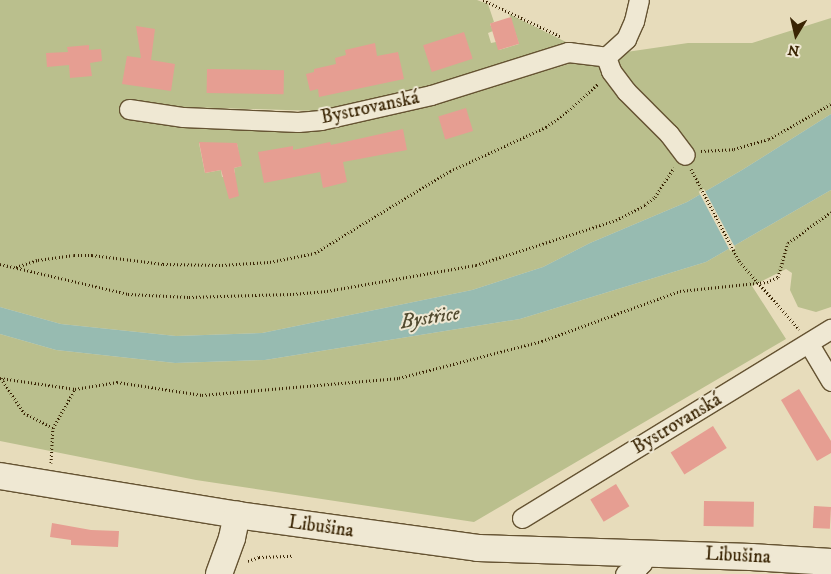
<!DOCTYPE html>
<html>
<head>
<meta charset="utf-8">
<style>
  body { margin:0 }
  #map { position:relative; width:831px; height:574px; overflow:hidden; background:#e7dcbb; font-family:"IM FELL DW Pica",serif }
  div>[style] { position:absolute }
  .green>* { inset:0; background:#babf8d }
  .water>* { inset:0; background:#97bbb1 }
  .pier>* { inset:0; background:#e7dcbb; transform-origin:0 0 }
  .building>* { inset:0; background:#e69e92; transform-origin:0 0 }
  .path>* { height:3px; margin-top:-1.5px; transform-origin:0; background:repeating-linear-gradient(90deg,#3a2504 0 1px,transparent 0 3.5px) }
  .roads { filter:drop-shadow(1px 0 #655332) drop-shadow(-1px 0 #655332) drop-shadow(0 1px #655332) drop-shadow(0 -1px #655332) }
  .street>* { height:19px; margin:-9.5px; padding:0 9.5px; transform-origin:9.5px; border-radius:9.5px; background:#efe8d3 }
  .secondary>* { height:26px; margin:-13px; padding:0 13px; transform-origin:13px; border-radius:13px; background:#efe8d3 }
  span { translate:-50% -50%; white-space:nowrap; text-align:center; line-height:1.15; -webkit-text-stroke:4px #efe8d3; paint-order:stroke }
  .street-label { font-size:19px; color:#3a2504 }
  .water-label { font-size:20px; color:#514a2f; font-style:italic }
  .north { position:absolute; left:771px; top:10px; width:50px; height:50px; -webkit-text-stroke:4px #efe8d3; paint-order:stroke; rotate:189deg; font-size:14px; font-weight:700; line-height:20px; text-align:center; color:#3a2504 }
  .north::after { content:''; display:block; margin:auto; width:18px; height:22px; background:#3a2504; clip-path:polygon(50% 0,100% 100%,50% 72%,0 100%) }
</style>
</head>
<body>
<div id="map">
  <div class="green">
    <i style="clip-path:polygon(evenodd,0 0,477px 0,488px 4px,494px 22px,490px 24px,493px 31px,488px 33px,491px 43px,496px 42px,499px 50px,519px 44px,509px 14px,568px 43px,419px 89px,317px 111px,183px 107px,145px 103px,143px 121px,149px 122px,197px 128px,321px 129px,424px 107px,592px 57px,688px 43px,752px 43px,831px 18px,831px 114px,742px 170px,687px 202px,590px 243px,543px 267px,472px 290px,262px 333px,176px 336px,61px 324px,0 307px,0 0,199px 143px,237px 144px,241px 166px,234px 168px,235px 174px,222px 177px,221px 170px,205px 173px,199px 143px)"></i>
    <i style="clip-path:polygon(831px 190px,831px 307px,816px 312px,798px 307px,790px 290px,792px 273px,786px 269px,752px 286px,786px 339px,474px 522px,196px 480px,0 441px,0 334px,56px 350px,175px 363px,265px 360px,520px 319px,706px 262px)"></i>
  </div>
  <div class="water">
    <i style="clip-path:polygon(831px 114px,831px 190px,706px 262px,520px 319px,265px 360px,175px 363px,56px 350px,0 334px,0 307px,61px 324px,176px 336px,262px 333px,472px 290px,543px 267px,590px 243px,687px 202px,742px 170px)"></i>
  </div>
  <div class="pier">
    <i style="left:704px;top:189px;width:67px;height:6px;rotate:62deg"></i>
  </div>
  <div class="building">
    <i style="left:511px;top:17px;width:28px;height:22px;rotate:73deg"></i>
    <i style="clip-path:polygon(136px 26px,155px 29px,151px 60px,175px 64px,171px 91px,122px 84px,127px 56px,141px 58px)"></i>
    <i style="left:464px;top:32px;width:28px;height:43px;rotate:72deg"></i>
    <i style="clip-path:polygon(375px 43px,377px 56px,398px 52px,404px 79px,319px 97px,318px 89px,310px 91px,306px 74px,314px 72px,314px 69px,336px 64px,335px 58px,346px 55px,345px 50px)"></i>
    <i style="clip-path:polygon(89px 45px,89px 50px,101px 49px,102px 61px,90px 63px,92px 76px,70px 78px,69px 65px,47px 67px,46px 53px,68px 52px,67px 47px)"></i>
    <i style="left:207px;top:69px;width:77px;height:24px;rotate:1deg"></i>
    <i style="left:466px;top:108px;width:24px;height:29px;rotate:73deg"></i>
    <i style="clip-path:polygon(403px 129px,407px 150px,343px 162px,347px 182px,323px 188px,320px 172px,264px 183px,258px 152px,293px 146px,293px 150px,330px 142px,331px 145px)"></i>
    <i style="clip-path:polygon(199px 142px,237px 143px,242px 166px,234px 168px,239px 196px,229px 199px,221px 170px,205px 173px)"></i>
    <i style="clip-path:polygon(799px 389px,831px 441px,831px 453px,817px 461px,781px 400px)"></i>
    <i style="left:713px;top:426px;width:26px;height:50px;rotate:58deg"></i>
    <i style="left:616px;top:484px;width:26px;height:30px;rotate:59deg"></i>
    <i style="left:704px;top:501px;width:50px;height:25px;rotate:1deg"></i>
    <i style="left:814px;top:506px;width:17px;height:22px;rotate:3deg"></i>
    <i style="clip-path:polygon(52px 523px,91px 530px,119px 531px,118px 547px,71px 545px,71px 540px,50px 537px)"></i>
  </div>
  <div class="path">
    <i style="left:483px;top:0;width:85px;rotate:25.1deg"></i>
    <i style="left:701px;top:151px;width:33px;rotate:-3deg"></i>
    <i style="left:734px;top:149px;width:36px;rotate:-16deg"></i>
    <i style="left:769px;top:139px;width:71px;rotate:-29.4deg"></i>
    <i style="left:691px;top:169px;width:104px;rotate:62.4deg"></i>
    <i style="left:739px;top:261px;width:91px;rotate:48.6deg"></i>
    <i style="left:0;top:264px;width:131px;rotate:13.2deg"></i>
    <i style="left:128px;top:294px;width:61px;rotate:2.8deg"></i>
    <i style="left:189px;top:297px;width:104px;rotate:-1.7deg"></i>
    <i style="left:293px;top:294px;width:34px;rotate:-5deg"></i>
    <i style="left:327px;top:291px;width:151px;rotate:-9.9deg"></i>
    <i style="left:476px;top:265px;width:147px;rotate:-17.8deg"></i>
    <i style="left:616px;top:220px;width:33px;rotate:-27deg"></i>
    <i style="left:645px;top:205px;width:13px;rotate:-39deg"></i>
    <i style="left:655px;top:197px;width:35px;rotate:-57deg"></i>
    <i style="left:16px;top:267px;width:23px;rotate:-18deg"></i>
    <i style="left:38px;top:260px;width:36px;rotate:-8deg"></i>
    <i style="left:74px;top:255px;width:18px"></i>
    <i style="left:92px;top:255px;width:72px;rotate:7.2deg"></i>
    <i style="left:163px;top:264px;width:59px;rotate:1deg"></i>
    <i style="left:222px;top:265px;width:48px;rotate:-3.6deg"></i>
    <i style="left:270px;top:262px;width:46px;rotate:-11.3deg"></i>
    <i style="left:315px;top:253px;width:158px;rotate:-31.3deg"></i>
    <i style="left:450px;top:171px;width:106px;rotate:-24.6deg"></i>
    <i style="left:546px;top:127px;width:27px;rotate:-36deg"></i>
    <i style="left:568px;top:111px;width:40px;rotate:-42deg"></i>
    <i style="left:0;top:378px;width:76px;rotate:8.3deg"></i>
    <i style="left:75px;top:389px;width:43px;rotate:-9.5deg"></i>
    <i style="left:117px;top:382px;width:86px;rotate:8.7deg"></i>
    <i style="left:202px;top:395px;width:198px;rotate:-4.9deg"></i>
    <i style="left:399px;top:378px;width:148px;rotate:-14.5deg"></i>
    <i style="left:542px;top:341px;width:147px;rotate:-19.9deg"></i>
    <i style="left:680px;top:291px;width:87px;rotate:-5.9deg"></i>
    <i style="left:767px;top:282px;width:12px;rotate:-24deg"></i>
    <i style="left:778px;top:277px;width:35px;rotate:-74deg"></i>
    <i style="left:788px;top:243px;width:53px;rotate:-35.8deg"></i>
    <i style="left:1px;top:378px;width:42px;rotate:56.7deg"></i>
    <i style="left:24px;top:413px;width:33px;rotate:27deg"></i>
    <i style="left:51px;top:463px;width:35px;rotate:-87deg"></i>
    <i style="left:53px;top:428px;width:45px;rotate:-60.6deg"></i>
    <i style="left:248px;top:561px;width:12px;rotate:-20deg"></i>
    <i style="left:259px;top:557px;width:35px;rotate:-2deg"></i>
  </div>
  <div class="roads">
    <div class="street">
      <i style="left:606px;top:57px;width:15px;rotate:70deg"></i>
      <i style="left:611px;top:71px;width:25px;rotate:53deg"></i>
      <i style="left:626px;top:91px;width:61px;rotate:45deg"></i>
      <i style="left:669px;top:134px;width:26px;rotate:53deg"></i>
      <i style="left:606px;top:57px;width:27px;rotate:-42deg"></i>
      <i style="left:626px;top:39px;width:20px;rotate:-66deg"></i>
      <i style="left:634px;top:21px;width:22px;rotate:-77deg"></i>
      <i style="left:129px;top:109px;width:55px;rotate:8.4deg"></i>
      <i style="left:183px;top:117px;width:115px;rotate:2.5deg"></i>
      <i style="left:298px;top:122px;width:23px;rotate:-5deg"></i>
      <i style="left:321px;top:120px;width:113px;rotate:-12.8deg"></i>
      <i style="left:431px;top:95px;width:144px;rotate:-17.4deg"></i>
      <i style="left:568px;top:52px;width:38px;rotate:7deg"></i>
      <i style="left:809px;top:344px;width:43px;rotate:59.3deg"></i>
      <i style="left:522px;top:518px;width:362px;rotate:-31.5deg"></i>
      <i style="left:625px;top:574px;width:15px;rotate:-28deg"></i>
      <i style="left:638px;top:567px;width:6px;rotate:-45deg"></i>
      <i style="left:642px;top:563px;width:10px;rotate:-79deg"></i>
    </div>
    <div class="secondary">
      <i style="left:0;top:476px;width:240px;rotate:9.3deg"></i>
      <i style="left:237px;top:515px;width:243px;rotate:7.8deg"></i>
      <i style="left:478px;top:548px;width:273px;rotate:1.9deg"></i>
      <i style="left:751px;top:557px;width:80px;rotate:3.6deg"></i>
      <i style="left:219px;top:574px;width:38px;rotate:-70deg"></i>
      <i style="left:232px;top:538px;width:24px;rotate:-78deg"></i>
    </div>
  </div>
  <div class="street-label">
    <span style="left:370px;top:108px;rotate:-12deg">Bystrovanská</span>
    <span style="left:677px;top:424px;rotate:-31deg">Bystrovanská</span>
    <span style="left:321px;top:527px;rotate:8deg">Libušina</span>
    <span style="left:738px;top:556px;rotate:3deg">Libušina</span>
  </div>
  <div class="water-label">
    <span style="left:430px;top:318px;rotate:-9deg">Bystřice</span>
  </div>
  <div class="north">N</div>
</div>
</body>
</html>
